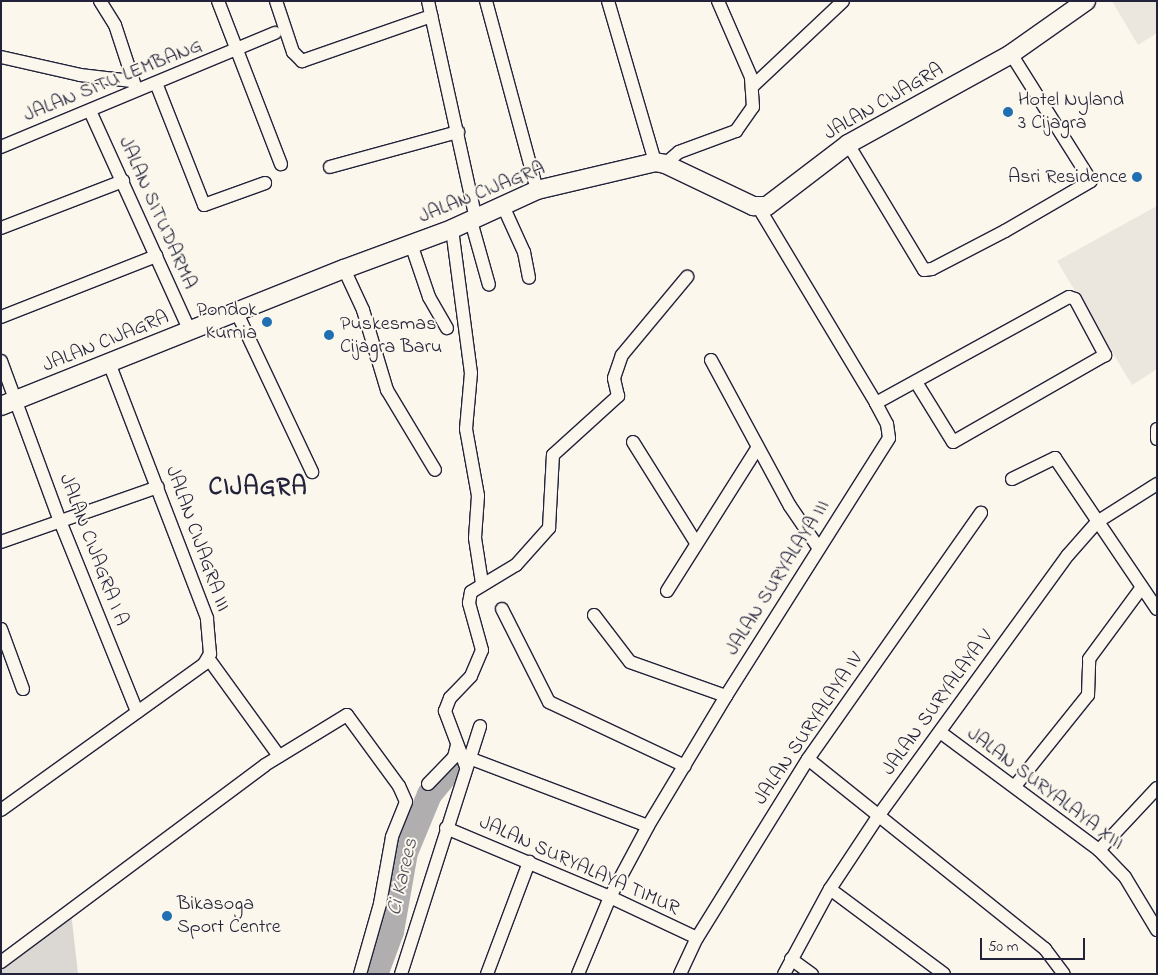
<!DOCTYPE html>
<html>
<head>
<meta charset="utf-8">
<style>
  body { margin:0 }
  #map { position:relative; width:1158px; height:975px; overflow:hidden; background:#fbf7ec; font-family:"Indie Flower",sans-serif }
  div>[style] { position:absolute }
  .built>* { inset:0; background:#ebe7df }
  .green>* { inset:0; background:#dbd8d3 }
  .river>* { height:25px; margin:-12.5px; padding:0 12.5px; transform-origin:12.5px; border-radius:12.5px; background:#b1aeb0 }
  .roads { filter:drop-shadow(1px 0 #22223b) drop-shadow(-1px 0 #22223b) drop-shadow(0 1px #22223b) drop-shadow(0 -1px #22223b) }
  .street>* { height:12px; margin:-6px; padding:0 6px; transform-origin:6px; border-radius:6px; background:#fbf7ec }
  .secondary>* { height:18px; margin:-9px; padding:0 9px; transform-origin:9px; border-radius:9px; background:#fbf7ec }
  .dots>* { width:14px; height:14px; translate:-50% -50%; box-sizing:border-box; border:2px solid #fbf7ec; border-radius:50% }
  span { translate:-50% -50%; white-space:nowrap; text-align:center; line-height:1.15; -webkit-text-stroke:4px #fbf7ec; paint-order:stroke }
  .street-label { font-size:20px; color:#22223b }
  .poi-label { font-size:20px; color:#22223b }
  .left { translate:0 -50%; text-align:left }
  .right { translate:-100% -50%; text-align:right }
  .water-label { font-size:21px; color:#545364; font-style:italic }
  .district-label { font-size:25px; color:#22223b; font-weight:700; letter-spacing:1px }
  .frame { position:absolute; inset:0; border:2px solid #22223b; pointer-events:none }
  .scale { position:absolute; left:980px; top:938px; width:105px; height:22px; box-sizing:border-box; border:2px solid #22223b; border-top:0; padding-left:6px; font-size:15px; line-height:18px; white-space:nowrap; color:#22223b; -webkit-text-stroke:4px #fbf7ec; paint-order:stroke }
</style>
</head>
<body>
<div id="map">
  <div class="built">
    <i style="clip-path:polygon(1112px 1px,1157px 1px,1157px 33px,1138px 45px)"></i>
    <i style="clip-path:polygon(1157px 206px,1157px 369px,1132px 385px,1057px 261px)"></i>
  </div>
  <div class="green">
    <i style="clip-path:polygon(71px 912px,78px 974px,1px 974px,1px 967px)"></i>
  </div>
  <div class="river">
    <i style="left:375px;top:974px;width:46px;rotate:-69.6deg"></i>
    <i style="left:391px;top:931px;width:80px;rotate:-80deg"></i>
    <i style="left:405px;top:852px;width:63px;rotate:-67.5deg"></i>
    <i style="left:429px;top:794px;width:44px;rotate:-50.5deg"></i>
  </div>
  <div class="roads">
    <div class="street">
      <i style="left:100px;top:1px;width:28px;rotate:58deg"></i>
      <i style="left:115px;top:25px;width:64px;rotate:71.8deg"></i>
      <i style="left:218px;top:1px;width:175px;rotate:68.9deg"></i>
      <i style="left:276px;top:1px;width:54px;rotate:71.6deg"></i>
      <i style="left:293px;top:52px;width:13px;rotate:45deg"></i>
      <i style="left:302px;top:61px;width:137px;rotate:-19.2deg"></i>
      <i style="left:428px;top:1px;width:223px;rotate:77.6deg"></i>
      <i style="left:486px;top:1px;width:196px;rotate:74.9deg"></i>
      <i style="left:608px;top:1px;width:168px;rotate:73.7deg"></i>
      <i style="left:1px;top:57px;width:81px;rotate:12.8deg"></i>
      <i style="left:80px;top:75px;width:52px;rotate:6.6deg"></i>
      <i style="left:156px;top:83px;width:131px;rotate:68.5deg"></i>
      <i style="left:204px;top:205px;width:65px;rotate:-19.8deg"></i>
      <i style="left:754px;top:85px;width:122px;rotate:-43.3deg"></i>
      <i style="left:90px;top:111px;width:242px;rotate:65.6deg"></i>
      <i style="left:848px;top:144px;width:147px;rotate:58.9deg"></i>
      <i style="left:924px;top:270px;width:8px;rotate:-7deg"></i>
      <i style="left:932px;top:269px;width:82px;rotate:-27.5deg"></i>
      <i style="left:1005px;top:231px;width:99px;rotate:-30.2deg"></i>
      <i style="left:1091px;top:181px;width:150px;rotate:-122.2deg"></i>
      <i style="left:1px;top:147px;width:297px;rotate:-22.6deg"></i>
      <i style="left:665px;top:164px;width:18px;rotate:-41deg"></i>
      <i style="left:679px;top:152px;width:61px;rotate:-20.2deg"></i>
      <i style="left:736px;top:131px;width:29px;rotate:-55deg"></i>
      <i style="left:753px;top:107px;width:30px;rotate:-94deg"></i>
      <i style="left:751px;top:77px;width:83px;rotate:-113.5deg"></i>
      <i style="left:330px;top:167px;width:133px;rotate:-15.3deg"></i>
      <i style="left:503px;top:206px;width:51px;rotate:65.5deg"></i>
      <i style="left:524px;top:252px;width:26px;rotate:79deg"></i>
      <i style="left:471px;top:221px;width:66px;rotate:74.3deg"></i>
      <i style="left:1px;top:228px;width:131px;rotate:-21.1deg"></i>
      <i style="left:452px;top:229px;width:145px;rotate:82.5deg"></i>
      <i style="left:471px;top:373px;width:56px;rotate:95.1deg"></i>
      <i style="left:466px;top:429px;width:68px;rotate:79.8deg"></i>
      <i style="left:478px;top:496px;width:42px;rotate:94.1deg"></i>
      <i style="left:475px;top:538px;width:46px;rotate:81.2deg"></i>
      <i style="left:411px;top:244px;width:56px;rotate:71.2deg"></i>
      <i style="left:429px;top:297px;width:36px;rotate:60deg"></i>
      <i style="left:344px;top:269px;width:45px;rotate:65.1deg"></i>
      <i style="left:363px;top:310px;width:84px;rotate:73.3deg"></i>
      <i style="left:387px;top:390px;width:93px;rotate:59deg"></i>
      <i style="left:237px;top:313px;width:176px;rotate:64.7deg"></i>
      <i style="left:1px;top:317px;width:167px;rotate:-21.5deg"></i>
      <i style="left:711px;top:360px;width:166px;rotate:61.6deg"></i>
      <i style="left:790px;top:506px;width:50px;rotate:55.7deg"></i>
      <i style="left:1px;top:361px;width:171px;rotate:69.8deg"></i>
      <i style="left:60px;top:521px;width:206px;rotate:68deg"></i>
      <i style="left:876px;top:403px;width:220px;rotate:-28.8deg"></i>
      <i style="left:1069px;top:297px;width:6px;rotate:18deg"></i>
      <i style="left:1075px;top:299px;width:64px;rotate:61.8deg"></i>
      <i style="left:1105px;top:355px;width:175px;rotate:150.2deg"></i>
      <i style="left:953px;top:442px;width:70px;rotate:-121.7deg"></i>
      <i style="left:1157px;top:429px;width:10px;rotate:90deg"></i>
      <i style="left:633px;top:442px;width:119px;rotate:58deg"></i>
      <i style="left:1012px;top:479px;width:48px;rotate:-26deg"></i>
      <i style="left:1055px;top:458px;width:182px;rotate:56deg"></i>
      <i style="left:1px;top:542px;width:166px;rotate:-19.3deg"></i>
      <i style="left:667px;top:591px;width:170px;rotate:-57.7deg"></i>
      <i style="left:502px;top:609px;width:104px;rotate:63.2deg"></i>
      <i style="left:549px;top:702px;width:150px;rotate:25.2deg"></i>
      <i style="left:594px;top:615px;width:59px;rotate:52.5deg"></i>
      <i style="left:630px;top:662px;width:102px;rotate:19.5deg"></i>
      <i style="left:1px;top:629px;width:64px;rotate:69.9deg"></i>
      <i style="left:208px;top:658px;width:121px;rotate:54.1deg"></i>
      <i style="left:940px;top:732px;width:198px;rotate:36.6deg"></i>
      <i style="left:1099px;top:850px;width:37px;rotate:46deg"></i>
      <i style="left:1125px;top:877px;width:62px;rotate:58.9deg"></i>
      <i style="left:469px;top:758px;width:191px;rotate:20.8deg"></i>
      <i style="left:808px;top:759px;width:304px;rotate:38.7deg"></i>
      <i style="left:1045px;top:949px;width:31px;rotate:53deg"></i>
      <i style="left:466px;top:767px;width:60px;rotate:-110.6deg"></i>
      <i style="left:445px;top:711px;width:14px;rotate:-69deg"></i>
      <i style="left:450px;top:698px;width:30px;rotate:-46deg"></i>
      <i style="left:471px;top:676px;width:28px;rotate:-67deg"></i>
      <i style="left:482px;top:650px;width:49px;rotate:-105.5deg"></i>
      <i style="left:469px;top:603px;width:11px;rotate:-80deg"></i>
      <i style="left:471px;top:592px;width:52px;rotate:-31deg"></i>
      <i style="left:516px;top:565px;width:50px;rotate:-48.3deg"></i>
      <i style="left:549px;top:528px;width:73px;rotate:-86.9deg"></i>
      <i style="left:553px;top:455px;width:88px;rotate:-42.2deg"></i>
      <i style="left:618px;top:396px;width:18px;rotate:-103deg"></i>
      <i style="left:614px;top:378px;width:24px;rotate:-71deg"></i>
      <i style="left:622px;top:355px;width:102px;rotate:-50.2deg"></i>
      <i style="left:428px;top:784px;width:37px;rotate:-46deg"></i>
      <i style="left:454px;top:757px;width:12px;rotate:-76deg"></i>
      <i style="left:1015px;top:786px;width:117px;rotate:-51.3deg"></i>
      <i style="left:1088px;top:695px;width:36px;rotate:-88deg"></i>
      <i style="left:1089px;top:659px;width:89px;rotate:-53.6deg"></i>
      <i style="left:1px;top:810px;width:250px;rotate:-35.7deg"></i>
      <i style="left:204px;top:664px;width:12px;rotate:-59deg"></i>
      <i style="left:210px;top:654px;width:36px;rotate:-95deg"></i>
      <i style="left:207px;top:618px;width:273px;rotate:-111deg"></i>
      <i style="left:446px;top:828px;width:178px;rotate:22.8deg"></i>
      <i style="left:610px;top:897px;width:96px;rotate:25.2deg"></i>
      <i style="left:1099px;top:850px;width:85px;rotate:-46.9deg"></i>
      <i style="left:830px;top:889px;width:142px;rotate:36.7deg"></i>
      <i style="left:791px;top:959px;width:26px;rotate:36deg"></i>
      <i style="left:1px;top:962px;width:329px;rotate:-36.7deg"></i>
      <i style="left:265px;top:765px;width:96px;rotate:-31.4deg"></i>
      <i style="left:347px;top:715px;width:88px;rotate:53.8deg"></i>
      <i style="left:399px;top:786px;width:17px;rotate:66deg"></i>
      <i style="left:406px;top:802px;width:38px;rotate:112deg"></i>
      <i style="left:392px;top:837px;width:68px;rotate:100.2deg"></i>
      <i style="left:380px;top:904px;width:73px;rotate:105.9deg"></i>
      <i style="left:401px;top:974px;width:260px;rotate:-72.3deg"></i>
      <i style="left:487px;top:974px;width:120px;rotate:-69.4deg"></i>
      <i style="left:578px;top:974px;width:83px;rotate:-67.4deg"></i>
      <i style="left:610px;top:897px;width:81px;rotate:-61.8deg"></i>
      <i style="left:648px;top:826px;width:152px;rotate:-59deg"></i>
      <i style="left:726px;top:696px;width:305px;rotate:-57.7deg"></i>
      <i style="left:889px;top:438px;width:14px;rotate:-98deg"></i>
      <i style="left:887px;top:424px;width:24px;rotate:-118deg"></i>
      <i style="left:876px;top:403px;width:227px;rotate:-121deg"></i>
      <i style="left:680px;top:974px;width:40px;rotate:-65deg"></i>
      <i style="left:697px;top:938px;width:211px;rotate:-58.2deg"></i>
      <i style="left:808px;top:759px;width:301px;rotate:-54.9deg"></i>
      <i style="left:784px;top:974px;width:97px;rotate:-61.6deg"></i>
      <i style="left:830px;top:889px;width:89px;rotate:-56.5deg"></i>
      <i style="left:879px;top:815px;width:321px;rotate:-54deg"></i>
      <i style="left:1068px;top:555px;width:44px;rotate:-48.7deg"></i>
      <i style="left:1097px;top:522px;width:71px;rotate:-32.3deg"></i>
    </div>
    <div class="secondary">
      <i style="left:1px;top:406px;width:369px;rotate:-21.8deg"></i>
      <i style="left:344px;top:269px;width:115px;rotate:-20.3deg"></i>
      <i style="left:452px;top:229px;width:94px;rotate:-24.6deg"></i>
      <i style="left:537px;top:190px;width:121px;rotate:-13.3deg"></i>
      <i style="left:655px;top:162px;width:10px;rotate:11deg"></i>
      <i style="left:665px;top:164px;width:98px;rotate:25.5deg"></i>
      <i style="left:753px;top:206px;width:14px"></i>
      <i style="left:767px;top:206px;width:102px;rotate:-37.4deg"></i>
      <i style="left:848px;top:144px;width:186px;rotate:-28.9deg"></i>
      <i style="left:1011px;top:54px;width:92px;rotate:-35.2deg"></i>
    </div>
  </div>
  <div class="dots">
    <i style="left:1008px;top:112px;background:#1f6fb2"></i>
    <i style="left:1137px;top:177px;background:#1f6fb2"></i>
    <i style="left:267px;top:322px;background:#1f6fb2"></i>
    <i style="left:329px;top:335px;background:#1f6fb2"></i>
    <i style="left:167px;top:916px;background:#1f6fb2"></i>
  </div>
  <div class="street-label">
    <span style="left:113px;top:81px;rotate:-22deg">JALAN SITU LEMBANG</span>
    <span style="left:884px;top:102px;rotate:-30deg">JALAN CIJAGRA</span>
    <span style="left:482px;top:193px;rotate:-22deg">JALAN CIJAGRA</span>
    <span style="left:157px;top:213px;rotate:66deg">JALAN SITUDARMA</span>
    <span style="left:106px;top:342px;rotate:-22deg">JALAN CIJAGRA</span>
    <span style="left:197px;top:539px;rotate:70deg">JALAN CIJAGRA III</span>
    <span style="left:93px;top:550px;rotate:69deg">JALAN CIJAGRA I A</span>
    <span style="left:778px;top:578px;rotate:-58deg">JALAN SURYALAYA III</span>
    <span style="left:938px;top:703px;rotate:-54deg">JALAN SURYALAYA V</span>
    <span style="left:809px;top:729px;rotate:-56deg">JALAN SURYALAYA IV</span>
    <span style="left:1045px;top:789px;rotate:37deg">JALAN SURYALAYA XIII</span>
    <span style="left:579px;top:866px;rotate:24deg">JALAN SURYALAYA TIMUR</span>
  </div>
  <div class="poi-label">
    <span class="left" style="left:1018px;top:112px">Hotel Nyland<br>3 Cijagra</span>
    <span class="right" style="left:1127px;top:177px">Asri Residence</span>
    <span class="right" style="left:257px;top:322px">Pondok<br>Kurnia</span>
    <span class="left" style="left:340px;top:336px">Puskesmas<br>Cijagra Baru</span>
    <span class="left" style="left:177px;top:916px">Bikasoga<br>Sport Centre</span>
  </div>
  <div class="water-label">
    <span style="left:403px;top:877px;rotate:-77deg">Ci Karees</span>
  </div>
  <div class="district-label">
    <span style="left:258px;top:488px">CIJAGRA</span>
  </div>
  <div class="frame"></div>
  <div class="scale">50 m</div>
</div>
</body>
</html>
